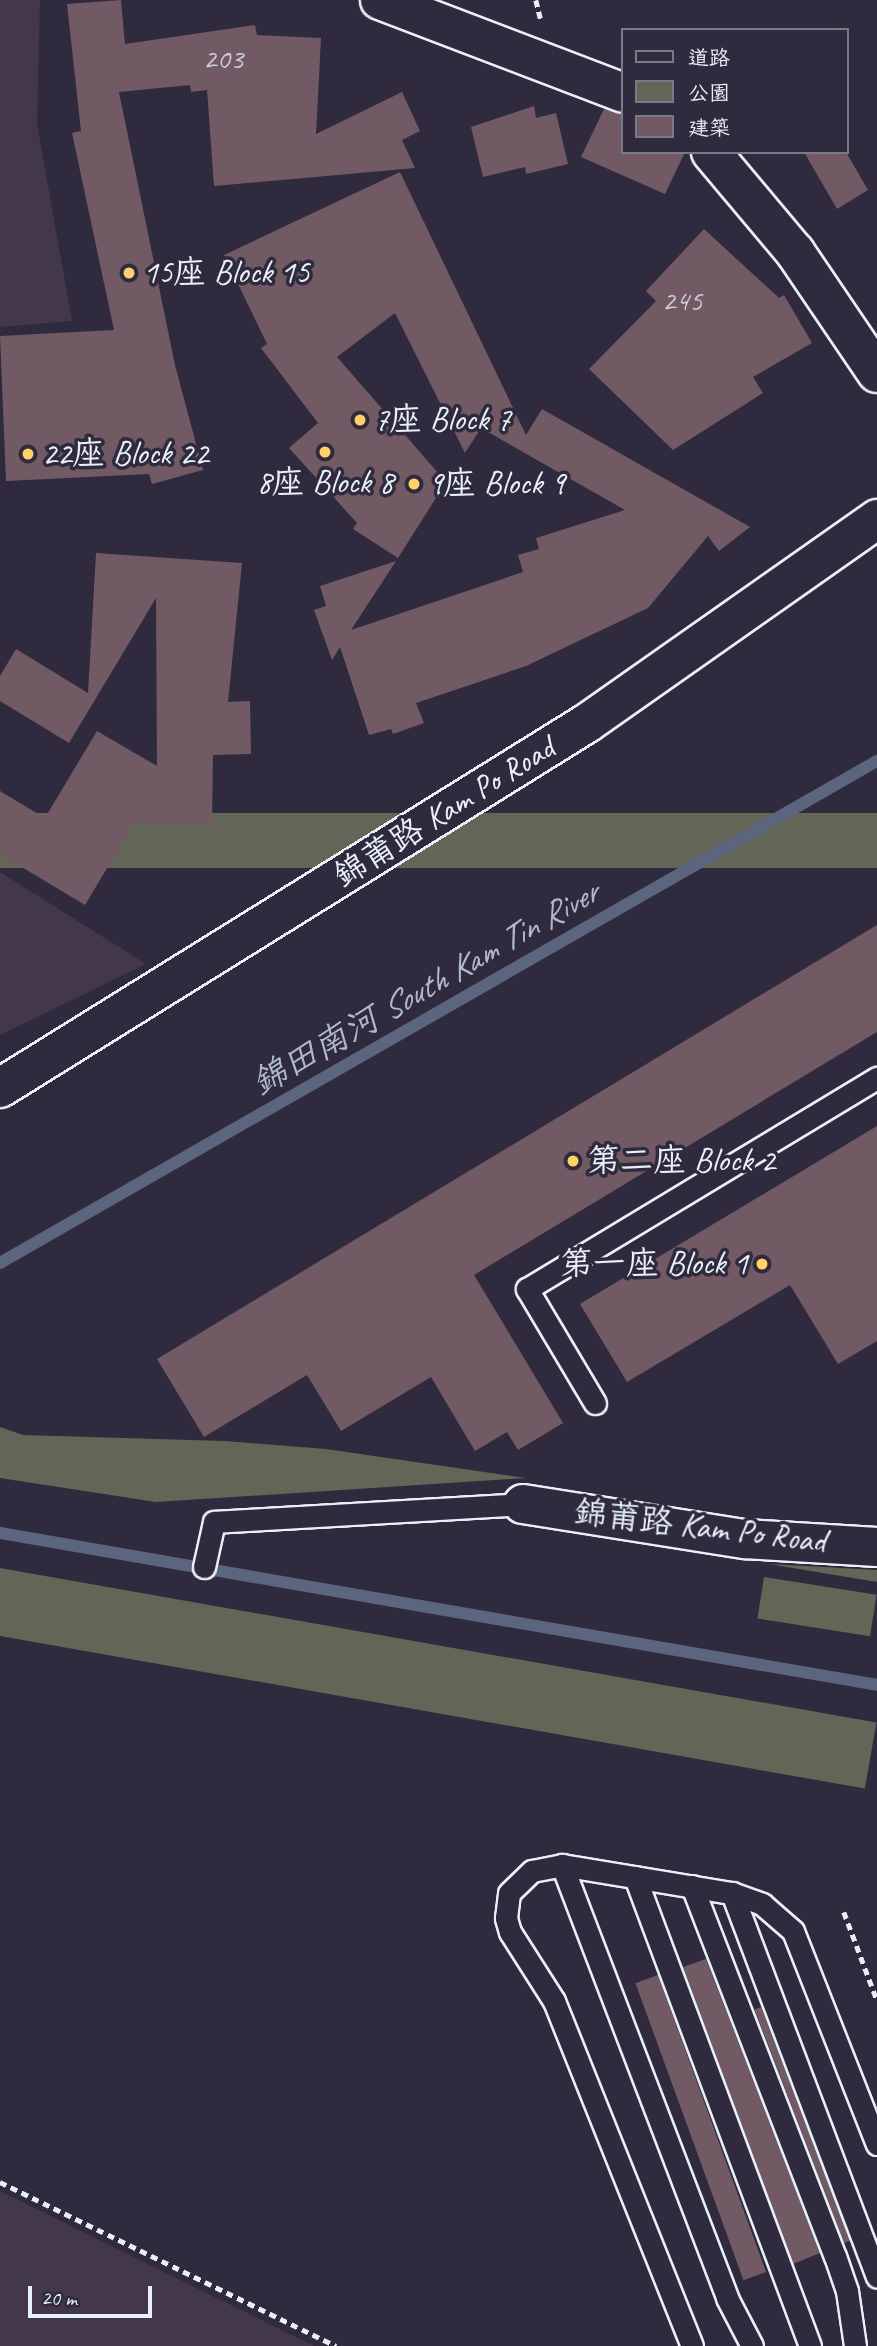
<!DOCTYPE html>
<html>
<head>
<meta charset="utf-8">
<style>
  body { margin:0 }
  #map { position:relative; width:877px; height:2346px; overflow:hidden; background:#2f2a3d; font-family:Caveat,"LXGW WenKai TC",sans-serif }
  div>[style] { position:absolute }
  .built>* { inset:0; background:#433849 }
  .green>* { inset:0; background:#636557; transform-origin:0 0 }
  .stream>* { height:12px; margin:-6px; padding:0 6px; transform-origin:6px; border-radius:6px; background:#5b657e }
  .building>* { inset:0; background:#725a65; transform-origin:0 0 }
  .path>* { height:4.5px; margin-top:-2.25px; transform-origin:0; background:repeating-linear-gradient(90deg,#e8f1f8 0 7px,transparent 0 12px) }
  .roads { filter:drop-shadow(2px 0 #e8f1f8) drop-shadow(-2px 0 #e8f1f8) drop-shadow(0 2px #e8f1f8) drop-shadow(0 -2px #e8f1f8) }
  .lane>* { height:21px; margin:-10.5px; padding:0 10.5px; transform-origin:10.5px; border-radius:10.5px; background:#2f2a3d }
  .street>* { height:38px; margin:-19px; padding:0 19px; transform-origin:19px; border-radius:19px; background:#2f2a3d }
  .dots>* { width:19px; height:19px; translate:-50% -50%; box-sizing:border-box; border:4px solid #2f2a3d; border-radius:50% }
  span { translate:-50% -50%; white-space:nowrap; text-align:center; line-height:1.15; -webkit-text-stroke:7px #2f2a3d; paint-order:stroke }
  .number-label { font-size:30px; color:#cacbd3 }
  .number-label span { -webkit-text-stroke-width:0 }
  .poi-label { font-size:33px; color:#e8f1f8 }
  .left { translate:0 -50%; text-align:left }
  .right { translate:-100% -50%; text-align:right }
  .street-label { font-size:33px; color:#e8f1f8 }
  .water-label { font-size:35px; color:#b0b9c7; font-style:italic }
  .legend { position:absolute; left:621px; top:28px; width:228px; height:126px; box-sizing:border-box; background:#2f2a3d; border:2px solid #797a88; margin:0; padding:9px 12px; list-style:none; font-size:21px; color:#e8f1f8 }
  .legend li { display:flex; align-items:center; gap:14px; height:35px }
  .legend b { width:35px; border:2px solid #797a88 }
  .scale { position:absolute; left:28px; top:2286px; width:124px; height:32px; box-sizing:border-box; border:4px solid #e8f1f8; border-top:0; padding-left:9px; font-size:21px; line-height:24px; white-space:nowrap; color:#e8f1f8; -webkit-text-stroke:5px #2f2a3d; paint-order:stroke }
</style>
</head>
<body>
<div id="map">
  <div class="built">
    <i style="clip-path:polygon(0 0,40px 0,37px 124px,72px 321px,0 327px)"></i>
    <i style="clip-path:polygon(0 872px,146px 964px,0 1035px)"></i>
    <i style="clip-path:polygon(0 2191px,314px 2346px,0 2346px)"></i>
  </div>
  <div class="green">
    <i style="left:877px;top:813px;width:55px;height:1015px;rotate:90deg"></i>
    <i style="clip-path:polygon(0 1427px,23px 1435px,225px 1441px,326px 1449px,526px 1478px,156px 1502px,0 1478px)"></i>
    <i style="clip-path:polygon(769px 1564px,877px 1570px,877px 1582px)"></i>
    <i style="left:0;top:1568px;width:890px;height:67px;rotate:10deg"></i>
    <i style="left:764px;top:1577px;width:114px;height:42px;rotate:9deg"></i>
  </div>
  <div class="stream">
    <i style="left:0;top:1263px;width:1011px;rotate:-29.79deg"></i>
    <i style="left:0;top:1533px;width:890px;rotate:9.83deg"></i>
  </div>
  <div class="building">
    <i style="clip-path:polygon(121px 0,125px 44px,255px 25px,257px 35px,321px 38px,316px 134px,402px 92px,420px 131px,402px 140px,415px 168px,214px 186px,207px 90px,191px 92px,190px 85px,119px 92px,175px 365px,203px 470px,152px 484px,149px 474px,6px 481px,0 336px,114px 330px,72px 133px,81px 131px,67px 4px)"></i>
    <i style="clip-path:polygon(534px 106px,536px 118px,556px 113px,568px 164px,526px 174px,525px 167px,483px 177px,471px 127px)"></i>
    <i style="clip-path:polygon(604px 109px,623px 114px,623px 152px,685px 152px,665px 194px,581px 157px)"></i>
    <i style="clip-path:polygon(804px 152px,846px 152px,868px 190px,837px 209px)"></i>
    <i style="clip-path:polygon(400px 172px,526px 435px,542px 409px,750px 527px,719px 551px,708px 536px,648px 608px,526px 666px,416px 703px,424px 723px,393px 734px,391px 729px,369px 735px,340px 647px,332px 660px,314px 610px,326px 606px,320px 586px,396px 561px,351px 630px,523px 572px,518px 555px,539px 549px,536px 538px,625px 510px,481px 428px,465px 453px,395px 313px,337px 357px,446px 482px,398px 558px,353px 529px,357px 523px,289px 448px,318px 423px,261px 348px,267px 344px,224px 255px)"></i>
    <i style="clip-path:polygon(704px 229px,779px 298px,784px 295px,812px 343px,753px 377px,763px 393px,673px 450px,589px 369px,656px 301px,646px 291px)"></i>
    <i style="clip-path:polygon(96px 553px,242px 563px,228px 702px,250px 701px,251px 754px,213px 755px,212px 824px,134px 823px,85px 905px,0 854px,0 791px,45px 818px,97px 731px,157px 766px,156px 598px,69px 743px,0 701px,0 676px,16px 649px,88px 693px)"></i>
    <i style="clip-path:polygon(877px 925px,877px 1032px,474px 1275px,563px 1423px,518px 1450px,507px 1432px,475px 1451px,431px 1377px,341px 1431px,307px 1375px,204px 1437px,157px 1359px)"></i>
    <i style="clip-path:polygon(877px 1126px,877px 1341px,838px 1364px,790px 1285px,627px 1382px,580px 1304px)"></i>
    <i style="clip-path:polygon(706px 1959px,820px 2253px,793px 2264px,683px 1967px)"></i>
    <i style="left:658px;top:1975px;width:316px;height:24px;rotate:70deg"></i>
    <i style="left:761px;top:2007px;width:250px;height:7px;rotate:69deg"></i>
  </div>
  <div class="path">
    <i style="left:536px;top:0;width:21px;rotate:76deg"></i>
    <i style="left:844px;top:1912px;width:94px;rotate:69.4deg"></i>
    <i style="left:0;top:2182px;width:374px;rotate:26deg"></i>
  </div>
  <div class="roads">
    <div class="lane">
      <i style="left:595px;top:1403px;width:133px;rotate:-120.8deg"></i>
      <i style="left:527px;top:1289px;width:409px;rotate:-31.1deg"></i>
      <i style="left:204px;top:1567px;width:46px;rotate:-77.5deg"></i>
      <i style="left:214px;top:1522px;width:310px;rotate:-3.3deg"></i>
      <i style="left:562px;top:1865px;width:463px;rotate:69.1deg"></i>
      <i style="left:727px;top:2298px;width:54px;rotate:62.5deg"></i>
      <i style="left:635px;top:1877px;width:501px;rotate:69.54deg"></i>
      <i style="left:692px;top:1886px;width:397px;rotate:68.9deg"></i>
      <i style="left:835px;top:2256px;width:37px;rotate:71deg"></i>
      <i style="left:847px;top:2291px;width:56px;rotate:81.7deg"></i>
      <i style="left:732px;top:1893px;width:32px;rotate:20deg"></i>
      <i style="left:762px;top:1904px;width:41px;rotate:41.1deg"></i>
      <i style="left:793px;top:1931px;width:229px;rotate:68.5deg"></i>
      <i style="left:692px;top:2346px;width:372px;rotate:-111.8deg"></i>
      <i style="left:554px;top:2001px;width:82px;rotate:-122.5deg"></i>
      <i style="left:510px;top:1932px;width:15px;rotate:-106deg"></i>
      <i style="left:506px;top:1918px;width:25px;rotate:-83deg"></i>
      <i style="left:509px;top:1893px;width:32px;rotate:-44deg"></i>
      <i style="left:532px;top:1871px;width:31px;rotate:-11deg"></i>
      <i style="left:562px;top:1865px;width:172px;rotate:9.4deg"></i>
      <i style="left:732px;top:1893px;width:410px;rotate:69.3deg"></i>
    </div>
    <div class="street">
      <i style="left:380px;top:0;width:260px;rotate:20.9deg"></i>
      <i style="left:711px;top:152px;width:131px;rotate:50deg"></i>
      <i style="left:795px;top:252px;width:146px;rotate:55.9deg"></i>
      <i style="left:0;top:1088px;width:691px;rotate:-31.87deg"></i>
      <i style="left:587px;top:723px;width:355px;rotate:-35.1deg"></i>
      <i style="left:523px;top:1504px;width:225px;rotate:9deg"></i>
      <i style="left:745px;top:1539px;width:132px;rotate:3.5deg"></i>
    </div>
  </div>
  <div class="dots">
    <i style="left:129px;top:273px;background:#ffd166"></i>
    <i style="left:360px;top:420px;background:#ffd166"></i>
    <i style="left:325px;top:452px;background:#ffd166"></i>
    <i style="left:28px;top:454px;background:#ffd166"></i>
    <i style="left:414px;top:484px;background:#ffd166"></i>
    <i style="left:573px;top:1161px;background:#ffd166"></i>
    <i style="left:762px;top:1264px;background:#ffd166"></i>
  </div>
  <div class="number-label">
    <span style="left:223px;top:58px">203</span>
    <span style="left:682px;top:300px">245</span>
  </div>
  <div class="poi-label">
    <span class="left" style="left:143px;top:273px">15座 Block 15</span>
    <span class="left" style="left:374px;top:420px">7座 Block 7</span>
    <span class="left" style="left:42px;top:454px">22座 Block 22</span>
    <span style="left:325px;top:483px">8座 Block 8</span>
    <span class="left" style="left:428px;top:484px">9座 Block 9</span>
    <span class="left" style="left:587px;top:1161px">第二座 Block 2</span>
    <span class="right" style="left:748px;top:1264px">第一座 Block 1</span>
  </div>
  <div class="street-label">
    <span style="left:444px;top:812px;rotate:-32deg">錦莆路 Kam Po Road</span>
    <span style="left:700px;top:1527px;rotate:7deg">錦莆路 Kam Po Road</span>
  </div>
  <div class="water-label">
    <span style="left:425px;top:988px;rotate:-30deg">錦田南河 South Kam Tin River</span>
  </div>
  <ul class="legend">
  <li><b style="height:9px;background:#2f2a3d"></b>道路</li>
  <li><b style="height:19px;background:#636557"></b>公園</li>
  <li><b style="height:19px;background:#725a65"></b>建築</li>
  </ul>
  <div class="scale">20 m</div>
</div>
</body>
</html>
